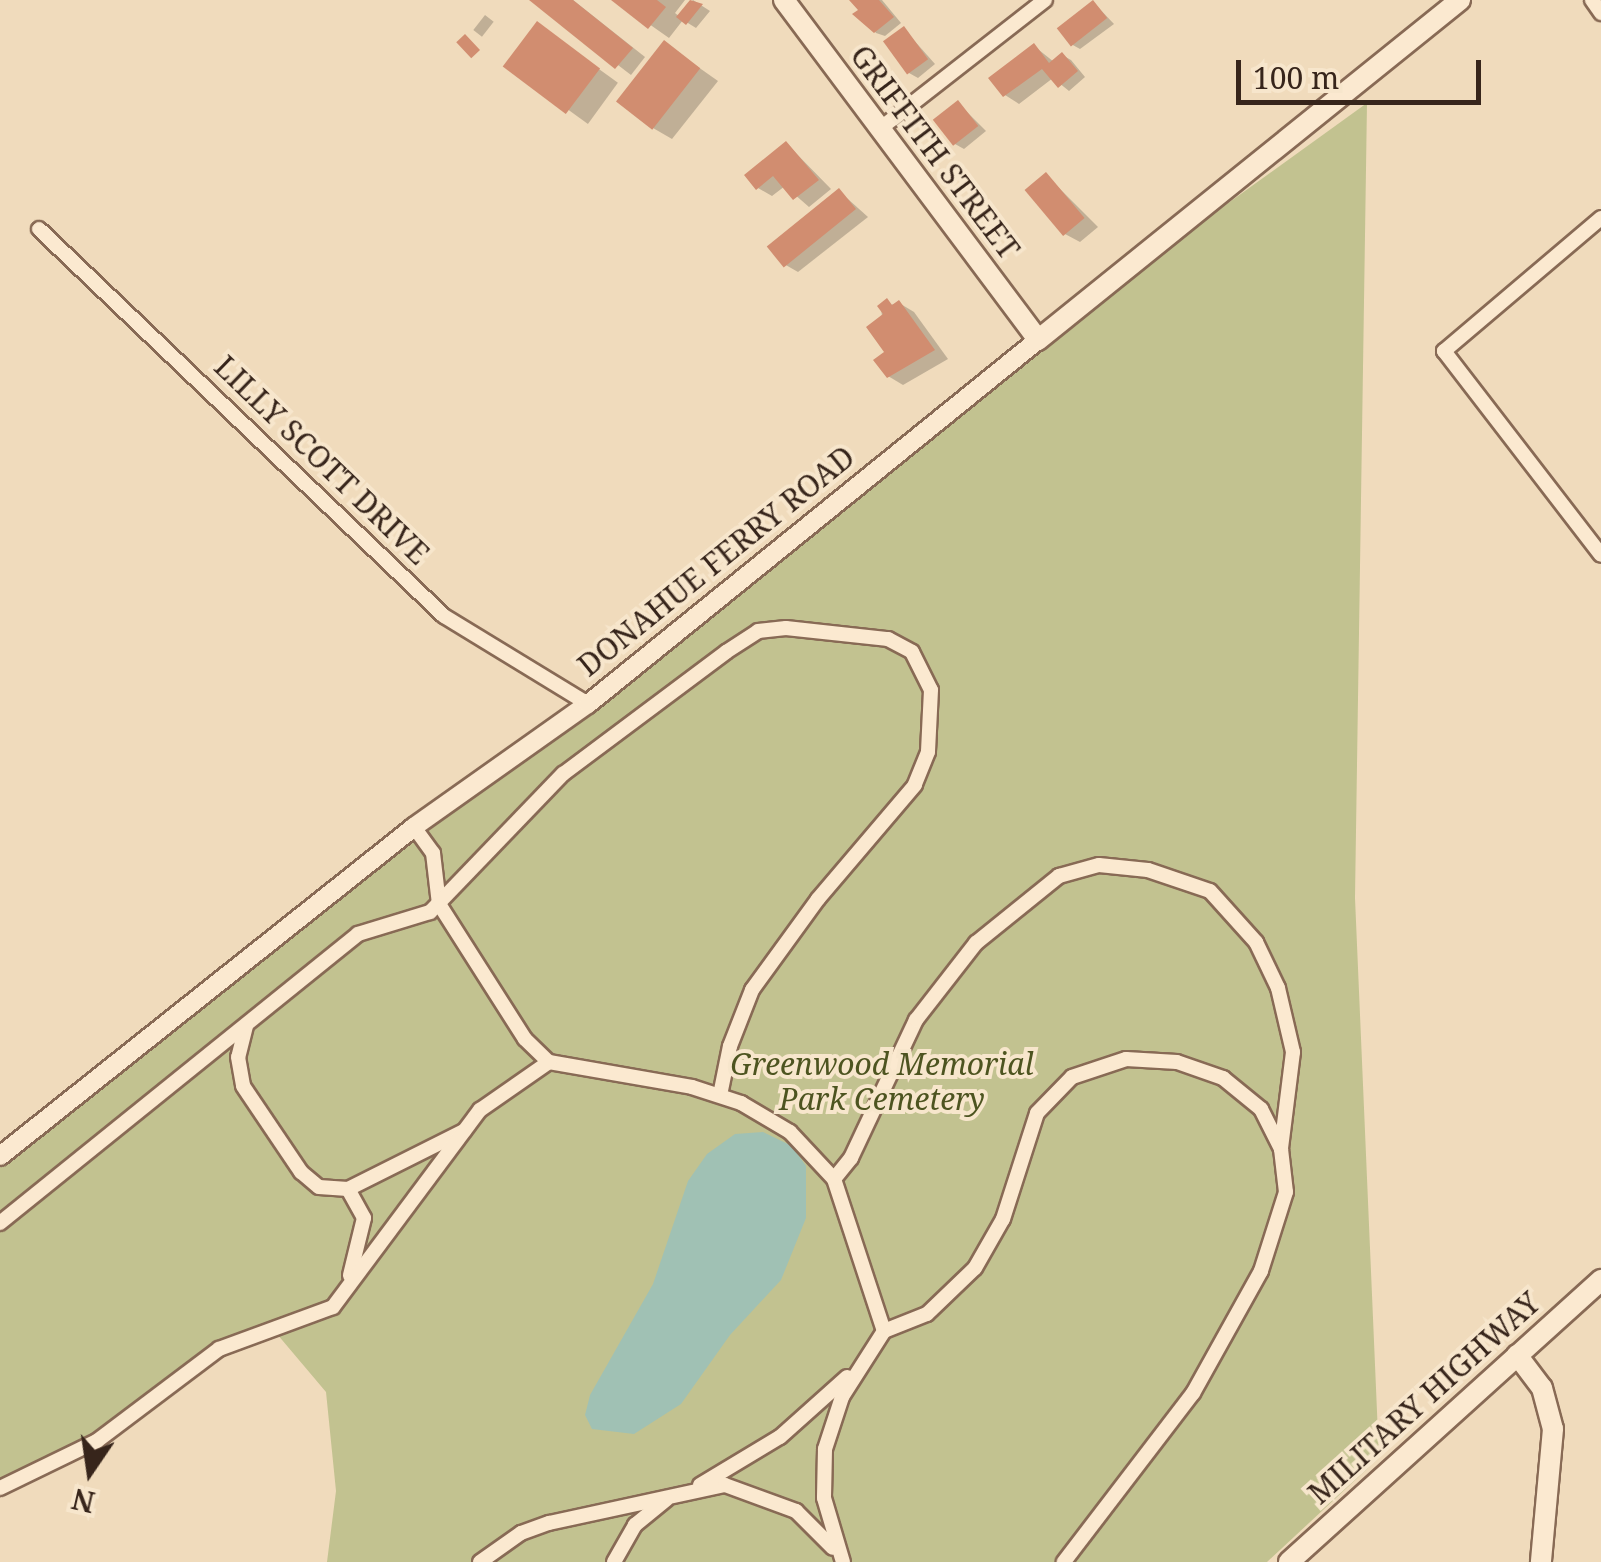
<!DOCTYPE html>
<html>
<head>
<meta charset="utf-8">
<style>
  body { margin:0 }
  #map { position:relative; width:1601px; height:1562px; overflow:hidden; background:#f0dbbc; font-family:"Noto Serif",serif }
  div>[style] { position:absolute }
  .cemetery>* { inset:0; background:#c2c290 }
  .water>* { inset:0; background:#a0c1b4 }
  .shadow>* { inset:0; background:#0003; transform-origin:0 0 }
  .building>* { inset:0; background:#d18d70; transform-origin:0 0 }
  .roads { filter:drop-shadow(2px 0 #886a55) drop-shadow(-2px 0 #886a55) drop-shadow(0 2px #886a55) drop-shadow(0 -2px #886a55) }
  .minor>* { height:14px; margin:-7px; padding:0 7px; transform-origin:7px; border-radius:7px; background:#fbe9d0 }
  .tertiary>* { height:18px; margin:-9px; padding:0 9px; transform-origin:9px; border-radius:9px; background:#fbe9d0 }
  .secondary>* { height:20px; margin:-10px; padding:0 10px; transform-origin:10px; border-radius:10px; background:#fbe9d0 }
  span { translate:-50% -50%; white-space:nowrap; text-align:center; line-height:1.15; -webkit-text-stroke:8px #f7e6cc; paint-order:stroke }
  .street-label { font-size:30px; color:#37251b }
  .park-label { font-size:30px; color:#4d5420; font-style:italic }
  .north { position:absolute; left:40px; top:1422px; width:100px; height:100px; -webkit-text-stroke:8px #f7e6cc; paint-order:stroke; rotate:193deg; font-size:28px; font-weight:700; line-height:40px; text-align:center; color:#37251b }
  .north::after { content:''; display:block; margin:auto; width:35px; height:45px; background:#37251b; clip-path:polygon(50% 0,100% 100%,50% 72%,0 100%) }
  .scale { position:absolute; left:1236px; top:60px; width:245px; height:45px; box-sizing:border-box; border:5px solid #37251b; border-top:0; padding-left:12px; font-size:30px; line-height:35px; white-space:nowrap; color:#37251b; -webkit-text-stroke:8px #f7e6cc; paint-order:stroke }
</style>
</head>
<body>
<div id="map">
  <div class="cemetery">
    <i style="clip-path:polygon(1367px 103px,1355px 898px,1379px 1458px,1267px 1562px,327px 1562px,336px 1491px,326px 1392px,277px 1334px,228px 1351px,97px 1441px,0 1490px,0 1157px,1038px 340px)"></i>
  </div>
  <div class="water">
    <i style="clip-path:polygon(763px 1132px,792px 1146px,806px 1166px,806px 1218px,781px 1280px,730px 1335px,681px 1404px,634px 1434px,592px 1429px,585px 1415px,590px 1395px,653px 1284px,688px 1181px,707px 1154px,735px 1134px)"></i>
  </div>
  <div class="shadow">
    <i style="clip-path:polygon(533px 0,573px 0,645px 57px,631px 75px)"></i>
    <i style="clip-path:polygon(615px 0,685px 0,675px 13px,680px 17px,693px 0,710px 11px,696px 28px,683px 20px,669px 38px)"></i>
    <i style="clip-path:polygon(851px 0,882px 0,901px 23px,885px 36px,876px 33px)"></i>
    <i style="clip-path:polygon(1094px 3px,1114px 24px,1080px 49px,1071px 44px)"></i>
    <i style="left:485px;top:15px;width:11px;height:19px;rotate:38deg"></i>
    <i style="left:537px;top:24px;width:100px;height:51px;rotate:36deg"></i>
    <i style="clip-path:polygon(904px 29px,935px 64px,918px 78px,909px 73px)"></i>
    <i style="clip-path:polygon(664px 43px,718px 81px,672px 139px,653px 128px)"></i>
    <i style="clip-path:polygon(1034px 46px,1054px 62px,1062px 55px,1071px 60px,1085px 77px,1069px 91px,1053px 78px,1019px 104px,1005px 95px)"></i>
    <i style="clip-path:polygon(958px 103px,986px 131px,964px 149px,955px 144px)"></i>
    <i style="clip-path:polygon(787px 144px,831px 189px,809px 207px,785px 186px,772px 196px,758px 188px)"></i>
    <i style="clip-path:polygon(1046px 175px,1098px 227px,1080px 242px,1065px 234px)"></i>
    <i style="clip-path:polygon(839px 191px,868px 217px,798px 272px,784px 264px)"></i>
    <i style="clip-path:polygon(899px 303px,914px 312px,948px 359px,903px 385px,888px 376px,881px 307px)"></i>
  </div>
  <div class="building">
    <i style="clip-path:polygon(529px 0,573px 0,633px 48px,615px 69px)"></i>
    <i style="clip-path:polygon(611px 0,657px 0,666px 7px,648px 29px)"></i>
    <i style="clip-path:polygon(690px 0,703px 4px,686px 25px,676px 17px)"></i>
    <i style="clip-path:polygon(849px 0,879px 0,894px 17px,874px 33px,852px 14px,858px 10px)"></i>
    <i style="left:1093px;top:0;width:23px;height:46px;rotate:52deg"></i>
    <i style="left:537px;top:21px;width:79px;height:57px;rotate:37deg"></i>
    <i style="left:904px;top:26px;width:41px;height:26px;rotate:54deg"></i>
    <i style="left:465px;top:34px;width:22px;height:12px;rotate:47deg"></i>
    <i style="left:664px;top:40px;width:46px;height:78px;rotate:38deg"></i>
    <i style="clip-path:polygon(1034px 43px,1049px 63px,1062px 52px,1078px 71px,1058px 88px,1042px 69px,1003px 97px,988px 78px)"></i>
    <i style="left:958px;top:100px;width:33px;height:32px;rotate:52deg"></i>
    <i style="clip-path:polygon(786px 141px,819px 180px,793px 200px,773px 176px,756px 190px,744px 175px)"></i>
    <i style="left:1046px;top:172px;width:60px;height:28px;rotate:50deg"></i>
    <i style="left:839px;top:188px;width:27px;height:93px;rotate:51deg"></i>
    <i style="clip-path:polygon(887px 298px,892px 305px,899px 300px,935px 350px,887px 378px,873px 360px,884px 352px,866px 327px,883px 314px,877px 306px)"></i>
  </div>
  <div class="roads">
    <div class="minor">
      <i style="left:1592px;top:0;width:16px;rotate:55deg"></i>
      <i style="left:881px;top:128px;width:208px;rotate:-38deg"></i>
      <i style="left:1601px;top:218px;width:206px;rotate:139.7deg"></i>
      <i style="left:1444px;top:351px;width:257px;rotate:52.4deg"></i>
      <i style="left:39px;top:229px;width:560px;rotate:43.7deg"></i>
      <i style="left:444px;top:616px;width:169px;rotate:31.4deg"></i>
      <i style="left:414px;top:827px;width:32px;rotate:54deg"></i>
      <i style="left:433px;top:853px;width:51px;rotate:83.3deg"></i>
      <i style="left:439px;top:904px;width:160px;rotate:57.5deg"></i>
      <i style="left:525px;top:1039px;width:33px;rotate:44deg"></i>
      <i style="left:549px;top:1062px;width:145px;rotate:9.9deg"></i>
      <i style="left:692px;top:1087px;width:52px;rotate:18.1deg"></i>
      <i style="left:741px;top:1103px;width:57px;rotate:30.6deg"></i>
      <i style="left:790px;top:1132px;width:64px;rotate:46.9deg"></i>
      <i style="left:834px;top:1179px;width:160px;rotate:71.8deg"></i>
      <i style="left:884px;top:1331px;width:78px;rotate:122.5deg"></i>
      <i style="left:842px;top:1397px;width:55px;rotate:108.1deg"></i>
      <i style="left:825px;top:1449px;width:49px;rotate:91.2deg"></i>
      <i style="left:824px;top:1498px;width:67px;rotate:73.5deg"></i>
      <i style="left:246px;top:1026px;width:32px;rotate:104deg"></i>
      <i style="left:238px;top:1057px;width:29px;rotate:80deg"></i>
      <i style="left:243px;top:1086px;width:104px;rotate:56deg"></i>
      <i style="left:301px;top:1172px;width:23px;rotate:40deg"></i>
      <i style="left:319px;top:1187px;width:29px;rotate:4deg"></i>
      <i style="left:348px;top:1189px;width:130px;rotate:-26.6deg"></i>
      <i style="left:834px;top:1179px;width:27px;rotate:-51deg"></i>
      <i style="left:851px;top:1158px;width:153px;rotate:-64.8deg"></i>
      <i style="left:916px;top:1020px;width:98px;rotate:-52.1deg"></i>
      <i style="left:976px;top:943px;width:107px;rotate:-38.9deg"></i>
      <i style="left:1059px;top:876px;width:41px;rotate:-15.4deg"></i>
      <i style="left:1099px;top:865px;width:49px;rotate:5.8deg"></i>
      <i style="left:1148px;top:870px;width:65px;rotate:18.7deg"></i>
      <i style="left:1210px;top:891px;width:69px;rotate:48deg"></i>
      <i style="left:1256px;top:942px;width:51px;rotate:64.4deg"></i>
      <i style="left:1278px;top:988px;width:66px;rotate:76.8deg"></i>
      <i style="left:1293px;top:1052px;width:98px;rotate:97.1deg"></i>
      <i style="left:348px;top:1189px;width:33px;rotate:61deg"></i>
      <i style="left:364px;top:1218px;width:59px;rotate:103.8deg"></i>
      <i style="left:0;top:1223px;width:460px;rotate:-38.9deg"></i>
      <i style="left:358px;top:934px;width:75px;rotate:-17deg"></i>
      <i style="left:430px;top:912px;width:192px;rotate:-46.1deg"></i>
      <i style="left:563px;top:774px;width:204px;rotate:-36.8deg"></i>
      <i style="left:726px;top:652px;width:38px;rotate:-33deg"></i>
      <i style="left:758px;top:631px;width:28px;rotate:-6deg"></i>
      <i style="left:786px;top:628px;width:103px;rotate:6.2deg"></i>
      <i style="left:888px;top:639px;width:27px;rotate:28deg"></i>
      <i style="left:912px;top:652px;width:42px;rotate:63.4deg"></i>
      <i style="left:931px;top:690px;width:62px;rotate:92.8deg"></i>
      <i style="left:928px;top:752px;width:35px;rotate:112deg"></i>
      <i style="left:915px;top:785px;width:150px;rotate:130.4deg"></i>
      <i style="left:818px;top:899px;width:112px;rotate:126deg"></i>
      <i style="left:752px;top:990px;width:60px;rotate:111.4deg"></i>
      <i style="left:730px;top:1046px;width:50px;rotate:101.5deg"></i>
      <i style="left:884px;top:1331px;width:46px;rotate:-21.6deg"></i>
      <i style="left:927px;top:1314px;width:66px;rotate:-43.8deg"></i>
      <i style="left:975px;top:1268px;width:56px;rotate:-60.3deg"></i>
      <i style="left:1003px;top:1219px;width:111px;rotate:-72.2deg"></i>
      <i style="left:1037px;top:1113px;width:50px;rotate:-45.8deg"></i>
      <i style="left:1072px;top:1077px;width:57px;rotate:-18.4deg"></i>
      <i style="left:1126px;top:1059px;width:51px;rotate:3.4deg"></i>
      <i style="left:1177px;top:1062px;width:49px;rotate:19.2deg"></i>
      <i style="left:1223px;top:1078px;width:49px;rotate:39.2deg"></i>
      <i style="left:1261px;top:1109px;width:45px;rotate:63.4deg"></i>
      <i style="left:1281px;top:1149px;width:43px;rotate:83.4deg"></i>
      <i style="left:1286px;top:1192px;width:83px;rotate:107.6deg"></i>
      <i style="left:1261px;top:1271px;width:140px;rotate:119.1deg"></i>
      <i style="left:1193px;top:1393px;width:213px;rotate:127.4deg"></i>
      <i style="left:700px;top:1485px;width:93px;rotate:-31deg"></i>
      <i style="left:780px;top:1437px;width:90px;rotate:-41.8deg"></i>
      <i style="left:0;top:1488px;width:108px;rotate:-25.9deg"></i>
      <i style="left:97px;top:1441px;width:153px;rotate:-37deg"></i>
      <i style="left:219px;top:1349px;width:121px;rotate:-20.2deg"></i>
      <i style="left:333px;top:1307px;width:246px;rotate:-53.3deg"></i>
      <i style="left:480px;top:1110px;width:84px;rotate:-34.8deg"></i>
      <i style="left:480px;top:1562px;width:50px;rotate:-35.3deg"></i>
      <i style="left:521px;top:1533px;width:30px;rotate:-20deg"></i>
      <i style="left:549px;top:1523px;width:180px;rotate:-12.2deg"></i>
      <i style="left:725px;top:1485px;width:76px;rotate:20.1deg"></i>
      <i style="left:796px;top:1511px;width:52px;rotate:45deg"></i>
      <i style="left:614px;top:1562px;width:43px;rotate:-60.4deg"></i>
      <i style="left:635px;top:1525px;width:41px;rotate:-39.1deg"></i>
    </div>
    <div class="tertiary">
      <i style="left:0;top:1156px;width:529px;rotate:-38.47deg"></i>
      <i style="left:414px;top:827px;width:213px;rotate:-35.3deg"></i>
      <i style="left:588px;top:704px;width:579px;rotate:-38.97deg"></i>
    </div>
    <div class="secondary">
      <i style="left:784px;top:0;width:424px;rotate:53.2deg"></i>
      <i style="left:1038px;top:340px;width:542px;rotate:-38.86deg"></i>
      <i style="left:1517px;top:1355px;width:41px;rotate:52.9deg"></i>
      <i style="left:1542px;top:1388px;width:42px;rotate:75deg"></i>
      <i style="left:1553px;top:1429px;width:134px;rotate:95.2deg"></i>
      <i style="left:1289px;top:1562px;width:421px;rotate:-42.1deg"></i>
    </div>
  </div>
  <div class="street-label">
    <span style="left:935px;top:152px;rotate:53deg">GRIFFITH STREET</span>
    <span style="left:322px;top:460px;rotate:44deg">LILLY SCOTT DRIVE</span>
    <span style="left:716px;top:561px;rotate:-39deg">DONAHUE FERRY ROAD</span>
    <span style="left:1424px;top:1398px;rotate:-42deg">MILITARY HIGHWAY</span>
  </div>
  <div class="park-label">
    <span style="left:882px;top:1081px">Greenwood Memorial<br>Park Cemetery</span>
  </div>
  <div class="north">N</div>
  <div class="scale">100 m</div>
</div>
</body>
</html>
